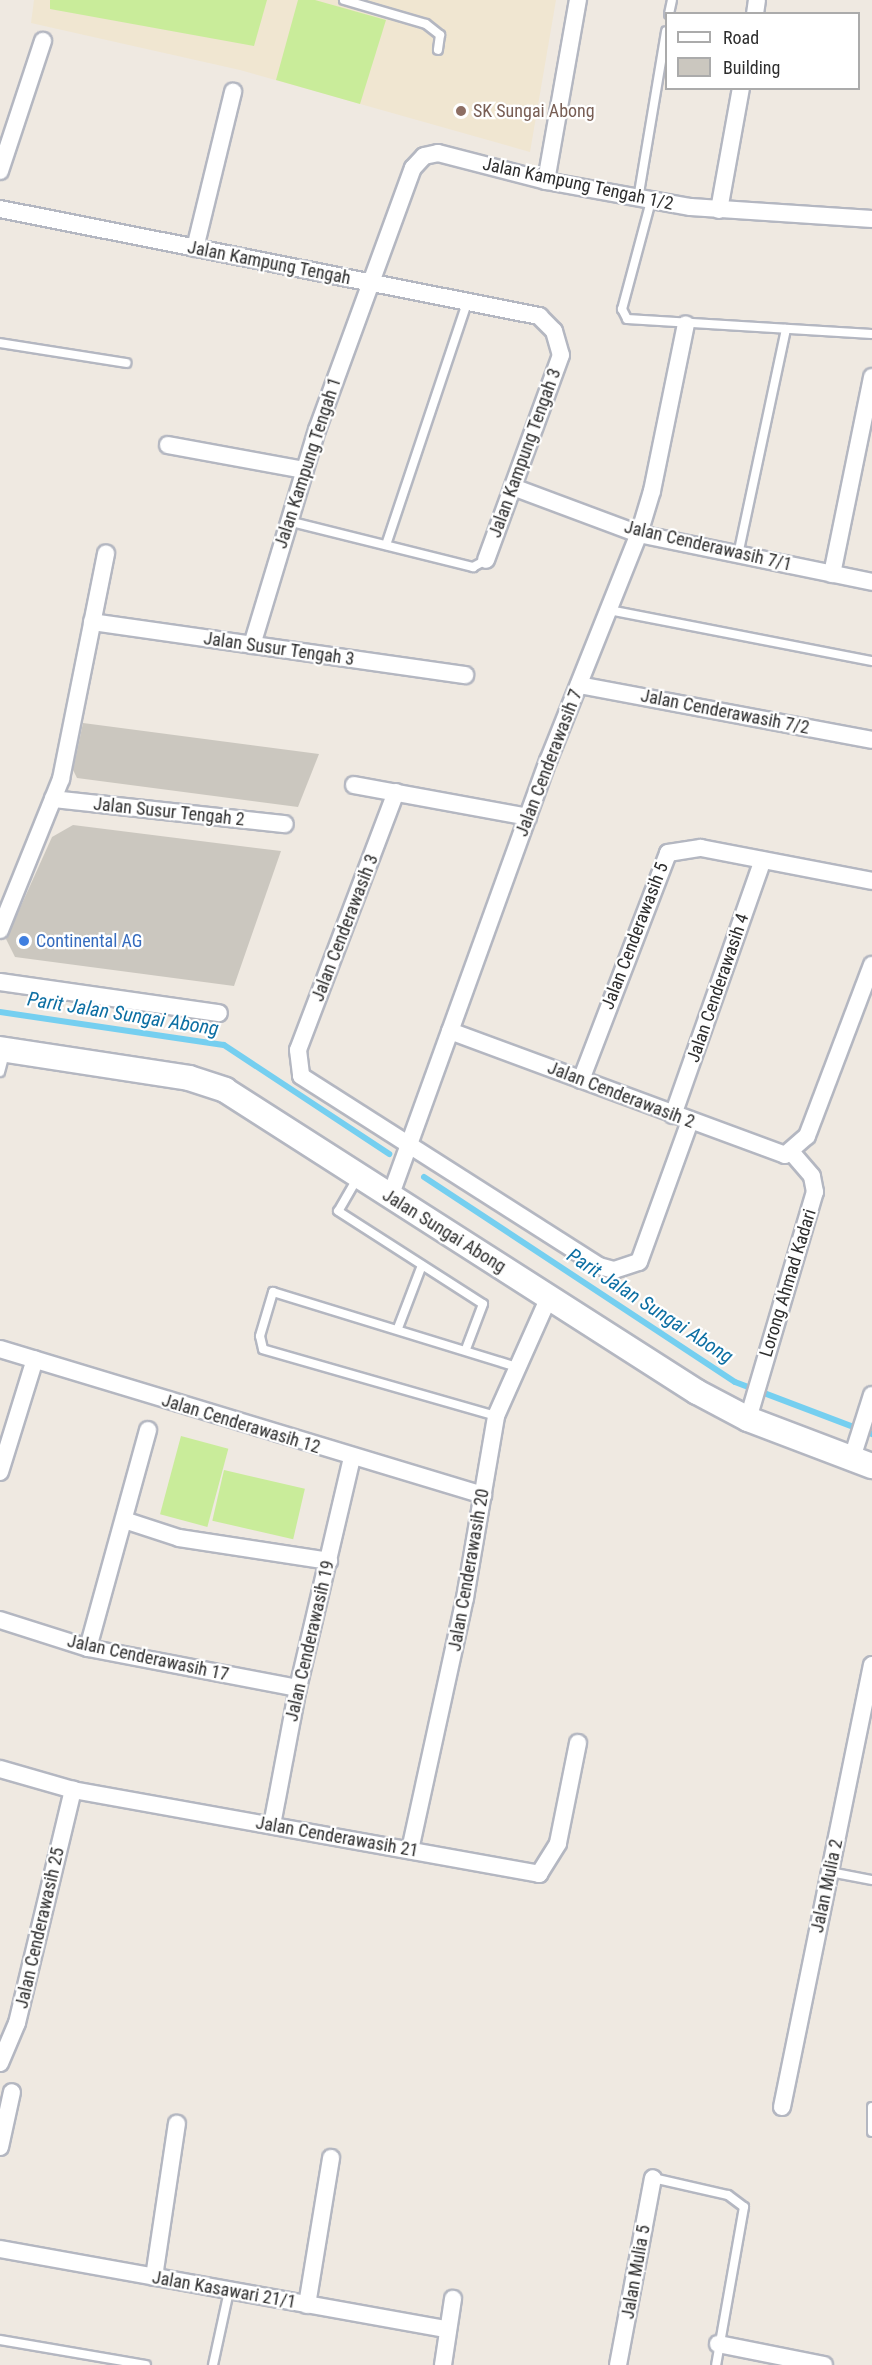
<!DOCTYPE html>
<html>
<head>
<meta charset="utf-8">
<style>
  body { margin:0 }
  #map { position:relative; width:872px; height:2365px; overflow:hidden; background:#efe9e1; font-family:"Roboto Condensed",sans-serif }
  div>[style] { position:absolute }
  .education>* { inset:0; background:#f0e6d1 }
  .pitch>* { inset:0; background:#c9ec9a; transform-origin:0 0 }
  .stream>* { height:6px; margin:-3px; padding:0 3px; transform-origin:3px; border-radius:3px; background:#75cff0 }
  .building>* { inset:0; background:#cbc7bf }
  .roads { filter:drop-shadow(2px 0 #b4b7c1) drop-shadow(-2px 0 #b4b7c1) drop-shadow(0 2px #b4b7c1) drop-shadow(0 -2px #b4b7c1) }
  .lane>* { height:8px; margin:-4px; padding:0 4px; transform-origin:4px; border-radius:4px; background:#fff }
  .street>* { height:16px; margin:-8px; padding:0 8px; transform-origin:8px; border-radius:8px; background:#fff }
  .secondary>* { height:24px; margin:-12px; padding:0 12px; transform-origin:12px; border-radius:12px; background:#fff }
  .dots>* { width:16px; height:16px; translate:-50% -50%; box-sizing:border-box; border:3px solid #fff; border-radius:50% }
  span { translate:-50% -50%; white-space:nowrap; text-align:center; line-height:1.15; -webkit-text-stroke:4.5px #fff; paint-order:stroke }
  .education-label { font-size:18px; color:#785e54 }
  .left { translate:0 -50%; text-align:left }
  .street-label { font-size:18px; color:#2e2e2e }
  .shop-label { font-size:18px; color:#366cbe }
  .water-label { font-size:20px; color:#0d6fa3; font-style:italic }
  .legend { position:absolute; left:665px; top:12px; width:195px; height:78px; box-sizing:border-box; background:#fff; border:2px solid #ababab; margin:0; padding:8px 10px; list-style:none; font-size:18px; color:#2e2e2e }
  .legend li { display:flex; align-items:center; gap:12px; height:30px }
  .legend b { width:30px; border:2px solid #ababab }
</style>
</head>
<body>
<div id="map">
  <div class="education">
    <i style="clip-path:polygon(34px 0,556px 0,530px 152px,240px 70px,31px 23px)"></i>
  </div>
  <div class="pitch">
    <i style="clip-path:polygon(50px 0,267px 0,254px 46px,50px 9px)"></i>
    <i style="clip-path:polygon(298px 0,315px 0,386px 20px,360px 104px,276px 80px)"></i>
    <i style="left:181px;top:1436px;width:49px;height:81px;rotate:15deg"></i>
    <i style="left:224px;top:1470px;width:83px;height:52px;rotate:13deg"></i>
  </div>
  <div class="stream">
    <i style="left:0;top:1012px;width:226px;rotate:8.4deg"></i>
    <i style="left:224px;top:1045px;width:198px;rotate:33.4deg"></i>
    <i style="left:424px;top:1177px;width:372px;rotate:33.4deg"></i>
    <i style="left:735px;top:1382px;width:147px;rotate:20.8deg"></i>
  </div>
  <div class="building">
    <i style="clip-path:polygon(83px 723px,319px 754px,298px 807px,77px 778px,73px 770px)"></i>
    <i style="clip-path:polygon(73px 825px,281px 851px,234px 986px,15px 957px,6px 939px,52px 837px)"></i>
  </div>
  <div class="roads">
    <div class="lane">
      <i style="left:344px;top:0;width:85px;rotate:16.3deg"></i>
      <i style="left:426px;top:24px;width:18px;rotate:38deg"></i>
      <i style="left:440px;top:35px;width:15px;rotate:98deg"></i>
      <i style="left:669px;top:14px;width:14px;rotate:-78deg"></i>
      <i style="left:638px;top:199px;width:170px;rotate:-80.5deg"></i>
      <i style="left:651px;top:201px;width:112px;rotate:105deg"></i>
      <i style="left:622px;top:309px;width:11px;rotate:63deg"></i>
      <i style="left:627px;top:319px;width:245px;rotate:3.5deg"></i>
      <i style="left:0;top:343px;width:128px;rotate:9deg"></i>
      <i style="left:288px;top:521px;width:191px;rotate:14deg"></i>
      <i style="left:473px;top:567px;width:15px;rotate:-28deg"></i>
      <i style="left:386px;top:545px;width:255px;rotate:-71.5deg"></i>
      <i style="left:738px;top:555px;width:231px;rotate:-78deg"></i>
      <i style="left:609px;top:610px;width:268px;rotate:11deg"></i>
      <i style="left:0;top:1072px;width:20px;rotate:-75deg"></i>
      <i style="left:358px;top:1177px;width:39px;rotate:120deg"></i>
      <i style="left:338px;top:1211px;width:172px;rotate:32.7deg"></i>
      <i style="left:483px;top:1304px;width:48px;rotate:110.7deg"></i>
      <i style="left:398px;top:1328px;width:67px;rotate:-69.1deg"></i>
      <i style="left:496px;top:1416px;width:242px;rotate:-164deg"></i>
      <i style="left:263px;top:1349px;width:13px;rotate:-103deg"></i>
      <i style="left:260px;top:1336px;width:46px;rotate:-73.5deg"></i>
      <i style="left:273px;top:1292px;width:255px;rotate:17.1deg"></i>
      <i style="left:830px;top:1872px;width:43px;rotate:10.8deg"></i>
      <i style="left:872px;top:2107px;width:25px;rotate:90deg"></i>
      <i style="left:653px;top:2178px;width:77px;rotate:12.8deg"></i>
      <i style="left:728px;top:2195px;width:20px;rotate:37deg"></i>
      <i style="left:744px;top:2207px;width:160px;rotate:100deg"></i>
      <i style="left:0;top:2340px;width:148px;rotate:9.7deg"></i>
      <i style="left:213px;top:2365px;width:76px;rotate:-77.8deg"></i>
    </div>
    <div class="street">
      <i style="left:755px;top:14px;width:14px;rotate:-82deg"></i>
      <i style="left:0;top:171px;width:137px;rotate:-71.7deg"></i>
      <i style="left:546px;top:181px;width:184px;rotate:-80deg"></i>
      <i style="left:0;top:209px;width:550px;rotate:11.23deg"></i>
      <i style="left:539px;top:316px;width:21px;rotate:45deg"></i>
      <i style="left:554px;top:331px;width:25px;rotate:74deg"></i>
      <i style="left:561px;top:355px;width:218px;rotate:110.1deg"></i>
      <i style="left:719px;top:210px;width:124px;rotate:-79.8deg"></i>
      <i style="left:195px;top:248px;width:161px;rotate:-76.3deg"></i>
      <i style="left:168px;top:445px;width:138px;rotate:10.4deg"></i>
      <i style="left:513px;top:487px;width:134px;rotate:20.5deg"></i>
      <i style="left:639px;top:534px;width:238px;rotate:11.6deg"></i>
      <i style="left:832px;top:574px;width:201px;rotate:-78.5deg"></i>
      <i style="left:92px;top:622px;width:377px;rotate:8.1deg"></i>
      <i style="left:252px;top:645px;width:225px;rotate:-73.2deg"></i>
      <i style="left:317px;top:430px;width:279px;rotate:-69.9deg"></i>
      <i style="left:413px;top:168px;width:16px;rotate:-47deg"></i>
      <i style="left:424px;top:156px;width:14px;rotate:-12deg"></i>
      <i style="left:438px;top:153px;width:112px;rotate:14.5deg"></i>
      <i style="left:546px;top:181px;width:147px;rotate:10.2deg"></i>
      <i style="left:691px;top:207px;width:181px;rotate:3.8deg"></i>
      <i style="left:579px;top:685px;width:298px;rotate:10.6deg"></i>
      <i style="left:354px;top:785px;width:177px;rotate:10.4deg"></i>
      <i style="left:396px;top:792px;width:276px;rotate:110.8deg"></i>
      <i style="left:298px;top:1050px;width:26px;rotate:83deg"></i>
      <i style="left:301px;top:1076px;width:353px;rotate:32.5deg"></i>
      <i style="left:599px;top:1266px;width:16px;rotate:15deg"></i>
      <i style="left:614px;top:1270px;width:26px;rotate:-18deg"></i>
      <i style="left:639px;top:1262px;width:150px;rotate:-70.1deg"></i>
      <i style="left:53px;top:799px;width:233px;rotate:6.2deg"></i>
      <i style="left:0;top:930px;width:163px;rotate:-68deg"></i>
      <i style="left:61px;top:779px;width:230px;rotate:-78.7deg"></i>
      <i style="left:0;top:982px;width:221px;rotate:8.1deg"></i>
      <i style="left:450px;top:1031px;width:357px;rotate:20.3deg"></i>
      <i style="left:785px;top:1155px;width:29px;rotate:-41deg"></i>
      <i style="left:807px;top:1136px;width:183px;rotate:-69.2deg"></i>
      <i style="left:581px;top:1080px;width:243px;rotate:-69deg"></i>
      <i style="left:668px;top:853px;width:33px;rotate:-9deg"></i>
      <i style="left:701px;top:848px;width:174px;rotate:10.9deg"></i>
      <i style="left:673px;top:1115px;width:270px;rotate:-70.6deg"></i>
      <i style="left:390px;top:1197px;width:464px;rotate:-70.1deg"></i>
      <i style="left:548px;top:761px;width:245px;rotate:-68.2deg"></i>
      <i style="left:639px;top:534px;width:45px;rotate:-73.2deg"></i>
      <i style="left:652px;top:491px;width:170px;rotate:-78.5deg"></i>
      <i style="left:0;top:1349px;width:505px;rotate:16.82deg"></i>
      <i style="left:748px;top:1419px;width:237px;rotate:-73.6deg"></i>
      <i style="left:815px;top:1192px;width:16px;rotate:-101deg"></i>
      <i style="left:812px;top:1176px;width:30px;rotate:-131deg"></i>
      <i style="left:852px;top:1458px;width:66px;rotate:-72.4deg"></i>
      <i style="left:0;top:1472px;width:118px;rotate:-72.8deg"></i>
      <i style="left:124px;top:1520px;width:58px;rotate:18.1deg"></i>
      <i style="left:179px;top:1538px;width:152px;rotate:8.7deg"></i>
      <i style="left:0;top:1620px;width:92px;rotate:17.7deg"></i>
      <i style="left:88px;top:1648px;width:214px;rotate:10.8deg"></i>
      <i style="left:88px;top:1648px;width:226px;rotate:-74.6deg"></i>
      <i style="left:0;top:1769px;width:76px;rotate:16deg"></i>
      <i style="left:73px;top:1790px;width:474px;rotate:10.2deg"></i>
      <i style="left:539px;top:1874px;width:36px;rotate:-58deg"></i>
      <i style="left:558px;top:1843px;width:102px;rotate:-78.7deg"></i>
      <i style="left:272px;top:1825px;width:139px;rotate:-79.3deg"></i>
      <i style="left:298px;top:1688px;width:236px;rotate:-76.8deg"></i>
      <i style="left:410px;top:1850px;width:258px;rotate:-77.7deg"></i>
      <i style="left:465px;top:1598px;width:185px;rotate:-80.3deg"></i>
      <i style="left:496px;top:1416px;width:130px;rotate:-66deg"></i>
      <i style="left:0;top:2063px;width:43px;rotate:-67deg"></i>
      <i style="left:17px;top:2023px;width:240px;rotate:-76.5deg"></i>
      <i style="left:782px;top:2107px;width:451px;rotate:-78.5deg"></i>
      <i style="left:0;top:2147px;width:56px;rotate:-77.7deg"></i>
      <i style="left:0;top:2249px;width:455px;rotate:10.2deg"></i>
      <i style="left:154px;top:2277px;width:155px;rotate:-81.5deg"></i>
      <i style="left:307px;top:2305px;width:149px;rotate:-80.7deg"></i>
      <i style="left:718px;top:2344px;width:108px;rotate:11.2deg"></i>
      <i style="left:443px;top:2365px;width:67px;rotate:-81.4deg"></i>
      <i style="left:618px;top:2365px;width:190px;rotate:-79.4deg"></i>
    </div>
    <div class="secondary">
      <i style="left:0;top:1049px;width:191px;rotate:8.7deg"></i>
      <i style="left:189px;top:1078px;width:38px;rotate:18deg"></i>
      <i style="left:225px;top:1090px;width:560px;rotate:32.61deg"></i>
      <i style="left:697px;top:1392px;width:58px;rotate:27.9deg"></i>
      <i style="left:748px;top:1419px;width:133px;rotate:20.8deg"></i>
    </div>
  </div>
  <div class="dots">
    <i style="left:461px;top:111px;background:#8d6e63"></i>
    <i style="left:24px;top:941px;background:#3f7fe0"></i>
  </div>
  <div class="education-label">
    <span class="left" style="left:473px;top:111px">SK Sungai Abong</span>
  </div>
  <div class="street-label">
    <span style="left:578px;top:184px;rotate:12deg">Jalan Kampung Tengah 1/2</span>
    <span style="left:269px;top:263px;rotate:11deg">Jalan Kampung Tengah</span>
    <span style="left:525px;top:453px;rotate:-70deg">Jalan Kampung Tengah 3</span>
    <span style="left:308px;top:463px;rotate:-72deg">Jalan Kampung Tengah 1</span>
    <span style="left:708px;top:546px;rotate:13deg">Jalan Cenderawasih 7/1</span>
    <span style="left:279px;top:649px;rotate:8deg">Jalan Susur Tengah 3</span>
    <span style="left:725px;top:712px;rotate:11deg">Jalan Cenderawasih 7/2</span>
    <span style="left:549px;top:763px;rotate:-69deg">Jalan Cenderawasih 7</span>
    <span style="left:169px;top:812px;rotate:6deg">Jalan Susur Tengah 2</span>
    <span style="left:345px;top:928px;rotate:-69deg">Jalan Cenderawasih 3</span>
    <span style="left:635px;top:936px;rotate:-69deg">Jalan Cenderawasih 5</span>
    <span style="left:718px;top:988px;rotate:-71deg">Jalan Cenderawasih 4</span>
    <span style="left:621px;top:1095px;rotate:21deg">Jalan Cenderawasih 2</span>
    <span style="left:444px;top:1231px;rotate:32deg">Jalan Sungai Abong</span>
    <span style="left:788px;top:1283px;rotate:-73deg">Lorong Ahmad Kadari</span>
    <span style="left:241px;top:1424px;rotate:17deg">Jalan Cenderawasih 12</span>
    <span style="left:469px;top:1570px;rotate:-80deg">Jalan Cenderawasih 20</span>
    <span style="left:310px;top:1641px;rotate:-77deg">Jalan Cenderawasih 19</span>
    <span style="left:148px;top:1658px;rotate:12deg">Jalan Cenderawasih 17</span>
    <span style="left:337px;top:1837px;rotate:10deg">Jalan Cenderawasih 21</span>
    <span style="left:827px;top:1886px;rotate:-78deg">Jalan Mulia 2</span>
    <span style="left:40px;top:1928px;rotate:-77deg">Jalan Cenderawasih 25</span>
    <span style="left:636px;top:2272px;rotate:-80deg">Jalan Mulia 5</span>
    <span style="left:224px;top:2290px;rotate:10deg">Jalan Kasawari 21/1</span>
  </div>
  <div class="shop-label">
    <span class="left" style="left:36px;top:941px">Continental AG</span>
  </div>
  <div class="water-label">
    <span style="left:123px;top:1014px;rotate:9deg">Parit Jalan Sungai Abong</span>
    <span style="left:650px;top:1306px;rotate:33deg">Parit Jalan Sungai Abong</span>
  </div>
  <ul class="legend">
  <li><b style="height:8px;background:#fff"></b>Road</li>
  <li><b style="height:16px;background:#cbc7bf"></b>Building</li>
  </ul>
</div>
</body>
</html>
